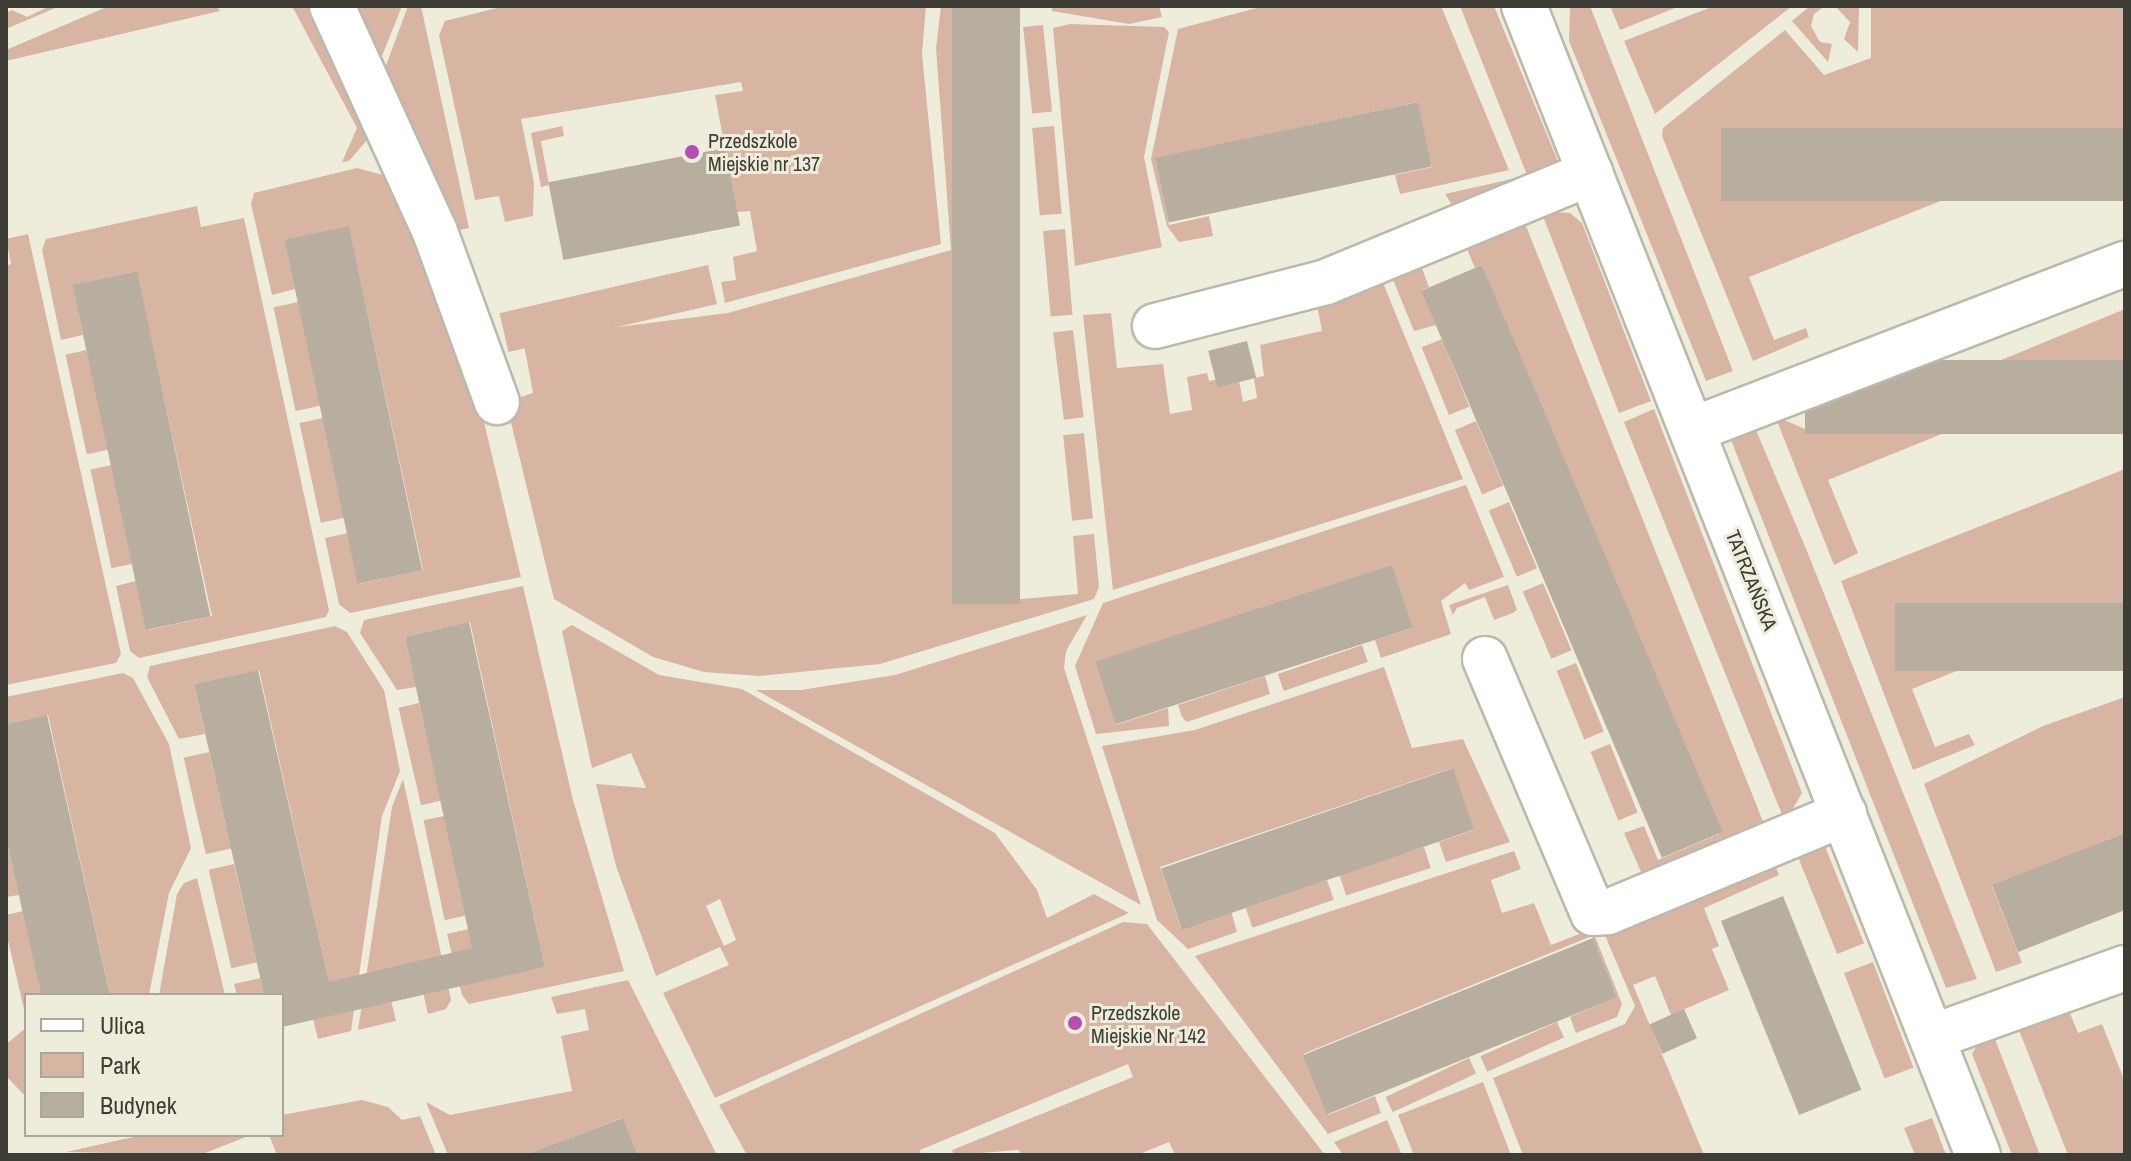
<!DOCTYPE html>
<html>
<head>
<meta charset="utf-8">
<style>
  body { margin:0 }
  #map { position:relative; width:2131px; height:1161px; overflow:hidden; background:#eeeddc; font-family:"Archivo Narrow",sans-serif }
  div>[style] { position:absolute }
  .green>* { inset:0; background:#d8b5a2; transform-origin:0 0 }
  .building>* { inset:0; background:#b7aea0; transform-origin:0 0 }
  .roads { filter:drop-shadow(2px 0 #bbbaaa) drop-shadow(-2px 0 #bbbaaa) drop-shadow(0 2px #bbbaaa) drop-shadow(0 -2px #bbbaaa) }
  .minor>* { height:44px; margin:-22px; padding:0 22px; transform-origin:22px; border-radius:22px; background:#fff }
  .dots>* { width:22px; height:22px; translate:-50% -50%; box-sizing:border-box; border:4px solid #eeeddc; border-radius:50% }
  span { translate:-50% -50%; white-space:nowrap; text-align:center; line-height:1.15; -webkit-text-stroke:6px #eeeddc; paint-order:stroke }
  .poi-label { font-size:20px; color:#3d3d36 }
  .left { translate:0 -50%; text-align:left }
  .street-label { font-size:20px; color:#3d3d36 }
  .frame { position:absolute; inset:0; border:8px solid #3d3d36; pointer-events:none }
  .legend { position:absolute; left:24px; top:993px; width:260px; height:144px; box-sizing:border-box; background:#eeeddc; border:2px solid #a7a79a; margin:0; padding:10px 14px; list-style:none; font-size:24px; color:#3d3d36 }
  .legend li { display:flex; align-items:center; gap:16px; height:40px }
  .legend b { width:40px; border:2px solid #a7a79a }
</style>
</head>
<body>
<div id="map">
  <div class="green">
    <i style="clip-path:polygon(50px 6px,60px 6px,6px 29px,6px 13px,12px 10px,27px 17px)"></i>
    <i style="clip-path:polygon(109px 6px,217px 6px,220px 11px,6px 61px,6px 50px)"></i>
    <i style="clip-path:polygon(292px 6px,316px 6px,373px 133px,349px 161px,342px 162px,357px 128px)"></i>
    <i style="clip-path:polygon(348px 6px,402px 6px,376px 71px)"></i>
    <i style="clip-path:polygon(408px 6px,421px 6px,469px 228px,450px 232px,381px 79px)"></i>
    <i style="clip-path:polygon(505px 6px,926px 6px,922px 54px,941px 244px,725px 303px,721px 282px,736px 280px,733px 257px,757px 251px,750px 211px,737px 212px,715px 95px,743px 91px,741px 82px,521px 119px,534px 183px,533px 216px,505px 222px,499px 196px,475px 200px,439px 35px,445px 21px)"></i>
    <i style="clip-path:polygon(941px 6px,952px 6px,1010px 600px,1078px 594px,1073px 536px,1094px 534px,1099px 587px,1094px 599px,880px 664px,760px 676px,704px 672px,653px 657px,554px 599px,506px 402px,533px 393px,523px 339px,728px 313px,951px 250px,936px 48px)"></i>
    <i style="clip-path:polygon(1052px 6px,1159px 6px,1162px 17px,1129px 24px,1052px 11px)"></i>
    <i style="clip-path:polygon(1264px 6px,1441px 6px,1509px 170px,1400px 194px,1395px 175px,1432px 167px,1417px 102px,1155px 159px,1169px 225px,1209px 216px,1213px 236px,1179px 242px,1167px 226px,1151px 159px,1178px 29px)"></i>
    <i style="clip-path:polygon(1460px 6px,1494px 6px,1559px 164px,1531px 185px)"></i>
    <i style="clip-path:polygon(1570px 6px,1590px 6px,1733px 371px,1706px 381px,1569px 41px)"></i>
    <i style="clip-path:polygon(1616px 6px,1680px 6px,1620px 30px,1611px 8px)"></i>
    <i style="clip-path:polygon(1714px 6px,1792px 6px,1655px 114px,1624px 41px)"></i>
    <i style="clip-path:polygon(1810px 6px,1825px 6px,1814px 14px,1811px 26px,1820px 42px,1832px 44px,1828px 62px,1792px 21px)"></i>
    <i style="clip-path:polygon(1835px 6px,1859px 6px,1858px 52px,1844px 39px,1850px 22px)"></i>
    <i style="clip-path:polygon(1871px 6px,2125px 6px,2125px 128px,1749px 277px,1774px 340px,1806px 328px,1809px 337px,1753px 361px,1662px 136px,1663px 128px,1785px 30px,1824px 75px,1871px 58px)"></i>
    <i style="clip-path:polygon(1070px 24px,1164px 27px,1169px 32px,1144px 157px,1162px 247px,1075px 266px,1053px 28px)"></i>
    <i style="left:1043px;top:25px;width:87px;height:20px;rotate:84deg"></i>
    <i style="clip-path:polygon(562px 126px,564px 136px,541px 141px,549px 185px,541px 187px,531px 133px)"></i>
    <i style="left:1054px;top:126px;width:88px;height:22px;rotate:85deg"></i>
    <i style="clip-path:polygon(357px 168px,397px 179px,480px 405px,521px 577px,350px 613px,339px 604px,325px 538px,348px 533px,359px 584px,423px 570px,349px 227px,285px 240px,295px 289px,272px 295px,251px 204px,254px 193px)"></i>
    <i style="clip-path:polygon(1516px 178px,1523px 190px,1458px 214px,1445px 194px)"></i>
    <i style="clip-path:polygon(197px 206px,201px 227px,244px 218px,329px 610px,326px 617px,139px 658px,130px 651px,116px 586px,136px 581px,148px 630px,212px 616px,136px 271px,73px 285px,83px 335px,61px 340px,42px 250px,46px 239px)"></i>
    <i style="clip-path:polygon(1541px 211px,1570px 213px,1582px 223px,1651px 401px,1619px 413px)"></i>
    <i style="clip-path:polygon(1526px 226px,1764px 824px,1647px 873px,1641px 872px,1624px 833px,1644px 826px,1658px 860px,1719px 834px,1482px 265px,1475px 268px,1467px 249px)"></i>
    <i style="left:1065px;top:229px;width:86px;height:22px;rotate:85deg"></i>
    <i style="clip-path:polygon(28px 234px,121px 654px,116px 663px,6px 685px,6px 266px,11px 264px,6px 239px)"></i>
    <i style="left:708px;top:265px;width:40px;height:214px;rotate:77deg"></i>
    <i style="clip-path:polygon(1421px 266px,1429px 287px,1422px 290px,1436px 325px,1414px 331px,1392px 277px)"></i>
    <i style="clip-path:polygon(1381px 278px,1463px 479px,1113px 590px,1083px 315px,1111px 313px,1117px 368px,1163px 364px,1170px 414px,1192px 410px,1187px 377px,1207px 373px,1209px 381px,1238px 375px,1243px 402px,1257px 398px,1254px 378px,1264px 376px,1260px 345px,1322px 331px,1317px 306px)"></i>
    <i style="left:298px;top:302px;width:106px;height:25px;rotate:78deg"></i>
    <i style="clip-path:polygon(2125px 309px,2125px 360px,1828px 480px,1858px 553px,1834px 565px,1775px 416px,1805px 429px,1841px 426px)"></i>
    <i style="left:1073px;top:330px;width:88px;height:20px;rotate:83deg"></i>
    <i style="left:1442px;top:339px;width:73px;height:22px;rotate:68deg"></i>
    <i style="left:87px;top:350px;width:102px;height:22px;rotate:78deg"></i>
    <i style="clip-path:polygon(1654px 409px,1802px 793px,1785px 822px,1624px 422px)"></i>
    <i style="left:323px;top:418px;width:102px;height:24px;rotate:78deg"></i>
    <i style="left:1476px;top:421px;width:70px;height:23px;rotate:67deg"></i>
    <i style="clip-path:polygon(1753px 423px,1807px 551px,1977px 979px,1946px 988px,1731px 440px,1739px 428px)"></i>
    <i style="left:1084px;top:433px;width:86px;height:21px;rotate:84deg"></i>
    <i style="left:112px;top:465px;width:101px;height:22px;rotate:78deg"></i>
    <i style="clip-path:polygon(2125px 469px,2125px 603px,1912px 689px,1935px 747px,1969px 734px,1975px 745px,1913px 770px,1841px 581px)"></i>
    <i style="clip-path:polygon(1466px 485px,1504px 577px,1469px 590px,1465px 583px,1441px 601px,1451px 634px,1381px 658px,1375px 640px,1412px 628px,1391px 565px,1115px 725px,1168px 708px,1169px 726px,1096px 734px,1075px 666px,1103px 603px)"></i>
    <i style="left:1509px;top:502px;width:72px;height:22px;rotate:67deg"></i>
    <i style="left:1543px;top:583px;width:73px;height:22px;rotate:67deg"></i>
    <i style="clip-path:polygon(1508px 585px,1517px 610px,1513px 613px,1494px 620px,1485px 597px,1457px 608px,1453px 615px,1449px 605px)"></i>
    <i style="clip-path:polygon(523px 586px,573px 800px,624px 971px,469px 1004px,462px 995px,447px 934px,469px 929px,481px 981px,545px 967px,470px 622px,405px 637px,416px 687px,397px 690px,360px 633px,364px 620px)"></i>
    <i style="clip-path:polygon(1087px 615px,1066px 651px,1064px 668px,1141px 905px,756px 690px,801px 690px,895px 675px)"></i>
    <i style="clip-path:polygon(evenodd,572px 625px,659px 675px,742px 689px,995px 833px,1037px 890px,1047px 918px,1094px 894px,1129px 913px,715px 1098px,663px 993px,729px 965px,720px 947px,656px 976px,616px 866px,596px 784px,646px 788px,631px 753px,592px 768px,562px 631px,572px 625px,720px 899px,736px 940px,724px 946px,706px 906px,720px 899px)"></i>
    <i style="clip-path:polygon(335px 626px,347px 632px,384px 690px,400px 771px,382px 816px,351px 1031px,318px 1039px,313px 1019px,336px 1014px,259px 670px,194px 684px,205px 734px,179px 739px,147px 677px,150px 666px)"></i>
    <i style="left:1362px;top:645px;width:18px;height:89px;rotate:71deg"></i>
    <i style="left:1576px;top:663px;width:74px;height:21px;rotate:68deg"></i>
    <i style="clip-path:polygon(1384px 667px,1412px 748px,1463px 739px,1510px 842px,1446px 862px,1439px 842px,1474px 830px,1452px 768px,1160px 867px,1181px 928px,1231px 911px,1237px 932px,1188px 949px,1157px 920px,1102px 746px,1195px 730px)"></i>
    <i style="clip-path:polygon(123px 673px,133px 678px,169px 744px,191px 848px,169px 893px,149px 995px,110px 995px,48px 715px,6px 724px,6px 697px)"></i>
    <i style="clip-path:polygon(1265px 676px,1270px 694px,1187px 722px,1182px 717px,1178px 705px)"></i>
    <i style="clip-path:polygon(2125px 697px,2125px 833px,1992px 886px,2022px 963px,1996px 972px,1924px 784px,2043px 726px)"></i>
    <i style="left:419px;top:703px;width:100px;height:21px;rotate:77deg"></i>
    <i style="left:1610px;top:744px;width:74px;height:21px;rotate:68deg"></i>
    <i style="left:209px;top:752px;width:99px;height:26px;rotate:77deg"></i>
    <i style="clip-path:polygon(403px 779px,451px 1000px,446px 1009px,428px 1014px,416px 962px,384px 970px,396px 1021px,358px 1030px,392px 807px)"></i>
    <i style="left:444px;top:816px;width:102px;height:21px;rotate:78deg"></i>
    <i style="clip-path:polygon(6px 837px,19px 895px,6px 897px)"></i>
    <i style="left:1824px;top:844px;width:107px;height:29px;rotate:68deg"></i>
    <i style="left:1424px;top:847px;width:22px;height:89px;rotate:72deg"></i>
    <i style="clip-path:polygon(1514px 851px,1521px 869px,1491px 880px,1502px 913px,1534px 903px,1551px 945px,1592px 929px,1622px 1004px,1617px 1017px,1576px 1033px,1570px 1017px,1617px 997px,1592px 936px,1303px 1054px,1328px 1115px,1375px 1096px,1381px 1113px,1328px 1134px,1195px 956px)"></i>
    <i style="clip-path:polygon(1770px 854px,1779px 875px,1704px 908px,1719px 946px,1712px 949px,1729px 990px,1671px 1015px,1655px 976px,1633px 985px,1704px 1155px,1523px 1155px,1493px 1078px,1625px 1024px,1635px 1006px,1604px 933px)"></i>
    <i style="left:234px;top:864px;width:101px;height:26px;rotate:77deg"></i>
    <i style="clip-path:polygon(197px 878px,225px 995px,159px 995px,177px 894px,184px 883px)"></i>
    <i style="left:1327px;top:880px;width:21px;height:86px;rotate:71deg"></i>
    <i style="clip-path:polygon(23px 911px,41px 995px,26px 995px,25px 1013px,6px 932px,6px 915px)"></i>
    <i style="clip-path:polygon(1123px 922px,1147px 924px,1325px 1155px,1175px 1155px,1169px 1142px,1137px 1155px,1021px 1155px,1019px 1150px,954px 1155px,952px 1150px,1133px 1077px,1128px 1064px,920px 1150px,921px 1155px,747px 1155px,719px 1105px)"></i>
    <i style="left:1873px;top:962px;width:113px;height:31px;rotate:69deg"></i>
    <i style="clip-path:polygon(260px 978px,264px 995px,237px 995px,234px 984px)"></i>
    <i style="clip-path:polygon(628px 980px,717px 1155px,632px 1155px,622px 1118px,537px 1151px,538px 1155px,448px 1155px,426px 1102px,450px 1115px,572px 1091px,561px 1036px,589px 1030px,585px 1009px,557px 1014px,551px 997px)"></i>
    <i style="clip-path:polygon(2067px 1006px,2078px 1033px,2102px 1024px,2125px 1082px,2125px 1155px,2068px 1155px,2017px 1025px)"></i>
    <i style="left:1557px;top:1022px;width:17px;height:84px;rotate:66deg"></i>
    <i style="clip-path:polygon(26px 1028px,26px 1097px,6px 1076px,6px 1044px)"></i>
    <i style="clip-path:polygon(1993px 1034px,2040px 1155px,2012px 1155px,1972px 1054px,1980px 1040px)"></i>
    <i style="left:1469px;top:1058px;width:17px;height:92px;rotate:65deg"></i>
    <i style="clip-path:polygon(1483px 1082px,1511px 1155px,1414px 1155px,1398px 1115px)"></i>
    <i style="clip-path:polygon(362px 1100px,388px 1107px,402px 1120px,420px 1116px,436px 1155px,277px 1155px,269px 1135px,282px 1135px,282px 1115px)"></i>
    <i style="clip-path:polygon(1932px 1118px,1946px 1155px,1915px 1155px,1904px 1128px)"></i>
    <i style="clip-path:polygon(1387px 1120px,1402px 1155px,1343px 1155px,1334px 1142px)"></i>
    <i style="clip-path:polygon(142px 1135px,251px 1135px,200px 1155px,66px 1152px)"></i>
  </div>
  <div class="building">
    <i style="left:952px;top:6px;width:68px;height:598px"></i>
    <i style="left:1418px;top:102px;width:66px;height:269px;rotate:78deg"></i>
    <i style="left:2125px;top:128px;width:73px;height:404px;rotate:90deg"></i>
    <i style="left:725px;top:148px;width:79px;height:180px;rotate:79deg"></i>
    <i style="left:349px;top:226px;width:352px;height:66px;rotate:78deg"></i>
    <i style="left:1482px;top:265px;width:616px;height:66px;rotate:67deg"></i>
    <i style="left:137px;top:271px;width:353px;height:66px;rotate:78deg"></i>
    <i style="left:1247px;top:341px;width:38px;height:40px;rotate:76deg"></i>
    <i style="left:2125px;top:360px;width:74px;height:320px;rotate:90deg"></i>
    <i style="left:1392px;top:565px;width:66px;height:312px;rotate:72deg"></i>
    <i style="left:2125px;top:603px;width:68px;height:230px;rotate:90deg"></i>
    <i style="clip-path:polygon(469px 622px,545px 967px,282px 1027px,282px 995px,264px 995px,194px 684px,258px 670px,329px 982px,472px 948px,405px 637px)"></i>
    <i style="clip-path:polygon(47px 715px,110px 995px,41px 995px,6px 837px,6px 724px)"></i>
    <i style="left:1453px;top:768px;width:65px;height:309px;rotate:71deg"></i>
    <i style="clip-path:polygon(2125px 833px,2125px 910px,2018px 952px,1992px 885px)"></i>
    <i style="left:1783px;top:896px;width:209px;height:67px;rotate:68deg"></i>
    <i style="left:1593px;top:938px;width:64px;height:313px;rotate:68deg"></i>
    <i style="left:1684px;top:1009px;width:32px;height:38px;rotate:66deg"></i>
    <i style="clip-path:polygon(623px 1118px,637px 1155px,533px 1155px,533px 1152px)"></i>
  </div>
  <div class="roads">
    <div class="minor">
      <i style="left:332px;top:6px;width:248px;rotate:65.5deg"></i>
      <i style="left:435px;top:232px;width:181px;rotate:70deg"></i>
      <i style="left:1524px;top:6px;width:1235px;rotate:68.44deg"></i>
      <i style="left:1155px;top:326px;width:177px;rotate:-14.4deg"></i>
      <i style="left:1326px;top:282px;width:286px;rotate:-22.4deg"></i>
      <i style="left:1692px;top:430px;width:464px;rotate:-21deg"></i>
      <i style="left:1485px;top:659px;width:276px;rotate:67deg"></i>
      <i style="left:1593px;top:913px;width:15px;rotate:-4deg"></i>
      <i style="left:1608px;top:912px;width:256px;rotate:-22.6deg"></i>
      <i style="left:1932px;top:1037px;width:205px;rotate:-19.7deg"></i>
    </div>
  </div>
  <div class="dots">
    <i style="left:692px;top:152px;background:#b74eb1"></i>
    <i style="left:1075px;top:1023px;background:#b74eb1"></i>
  </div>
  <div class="poi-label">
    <span class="left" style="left:708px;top:152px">Przedszkole<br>Miejskie nr 137</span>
    <span class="left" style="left:1091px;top:1024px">Przedszkole<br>Miejskie Nr 142</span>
  </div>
  <div class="street-label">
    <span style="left:1752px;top:580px;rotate:68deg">TATRZAŃSKA</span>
  </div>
  <div class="frame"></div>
  <ul class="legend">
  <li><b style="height:10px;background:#fff"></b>Ulica</li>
  <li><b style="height:22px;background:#d8b5a2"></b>Park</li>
  <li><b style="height:22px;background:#b7aea0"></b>Budynek</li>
  </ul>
</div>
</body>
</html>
